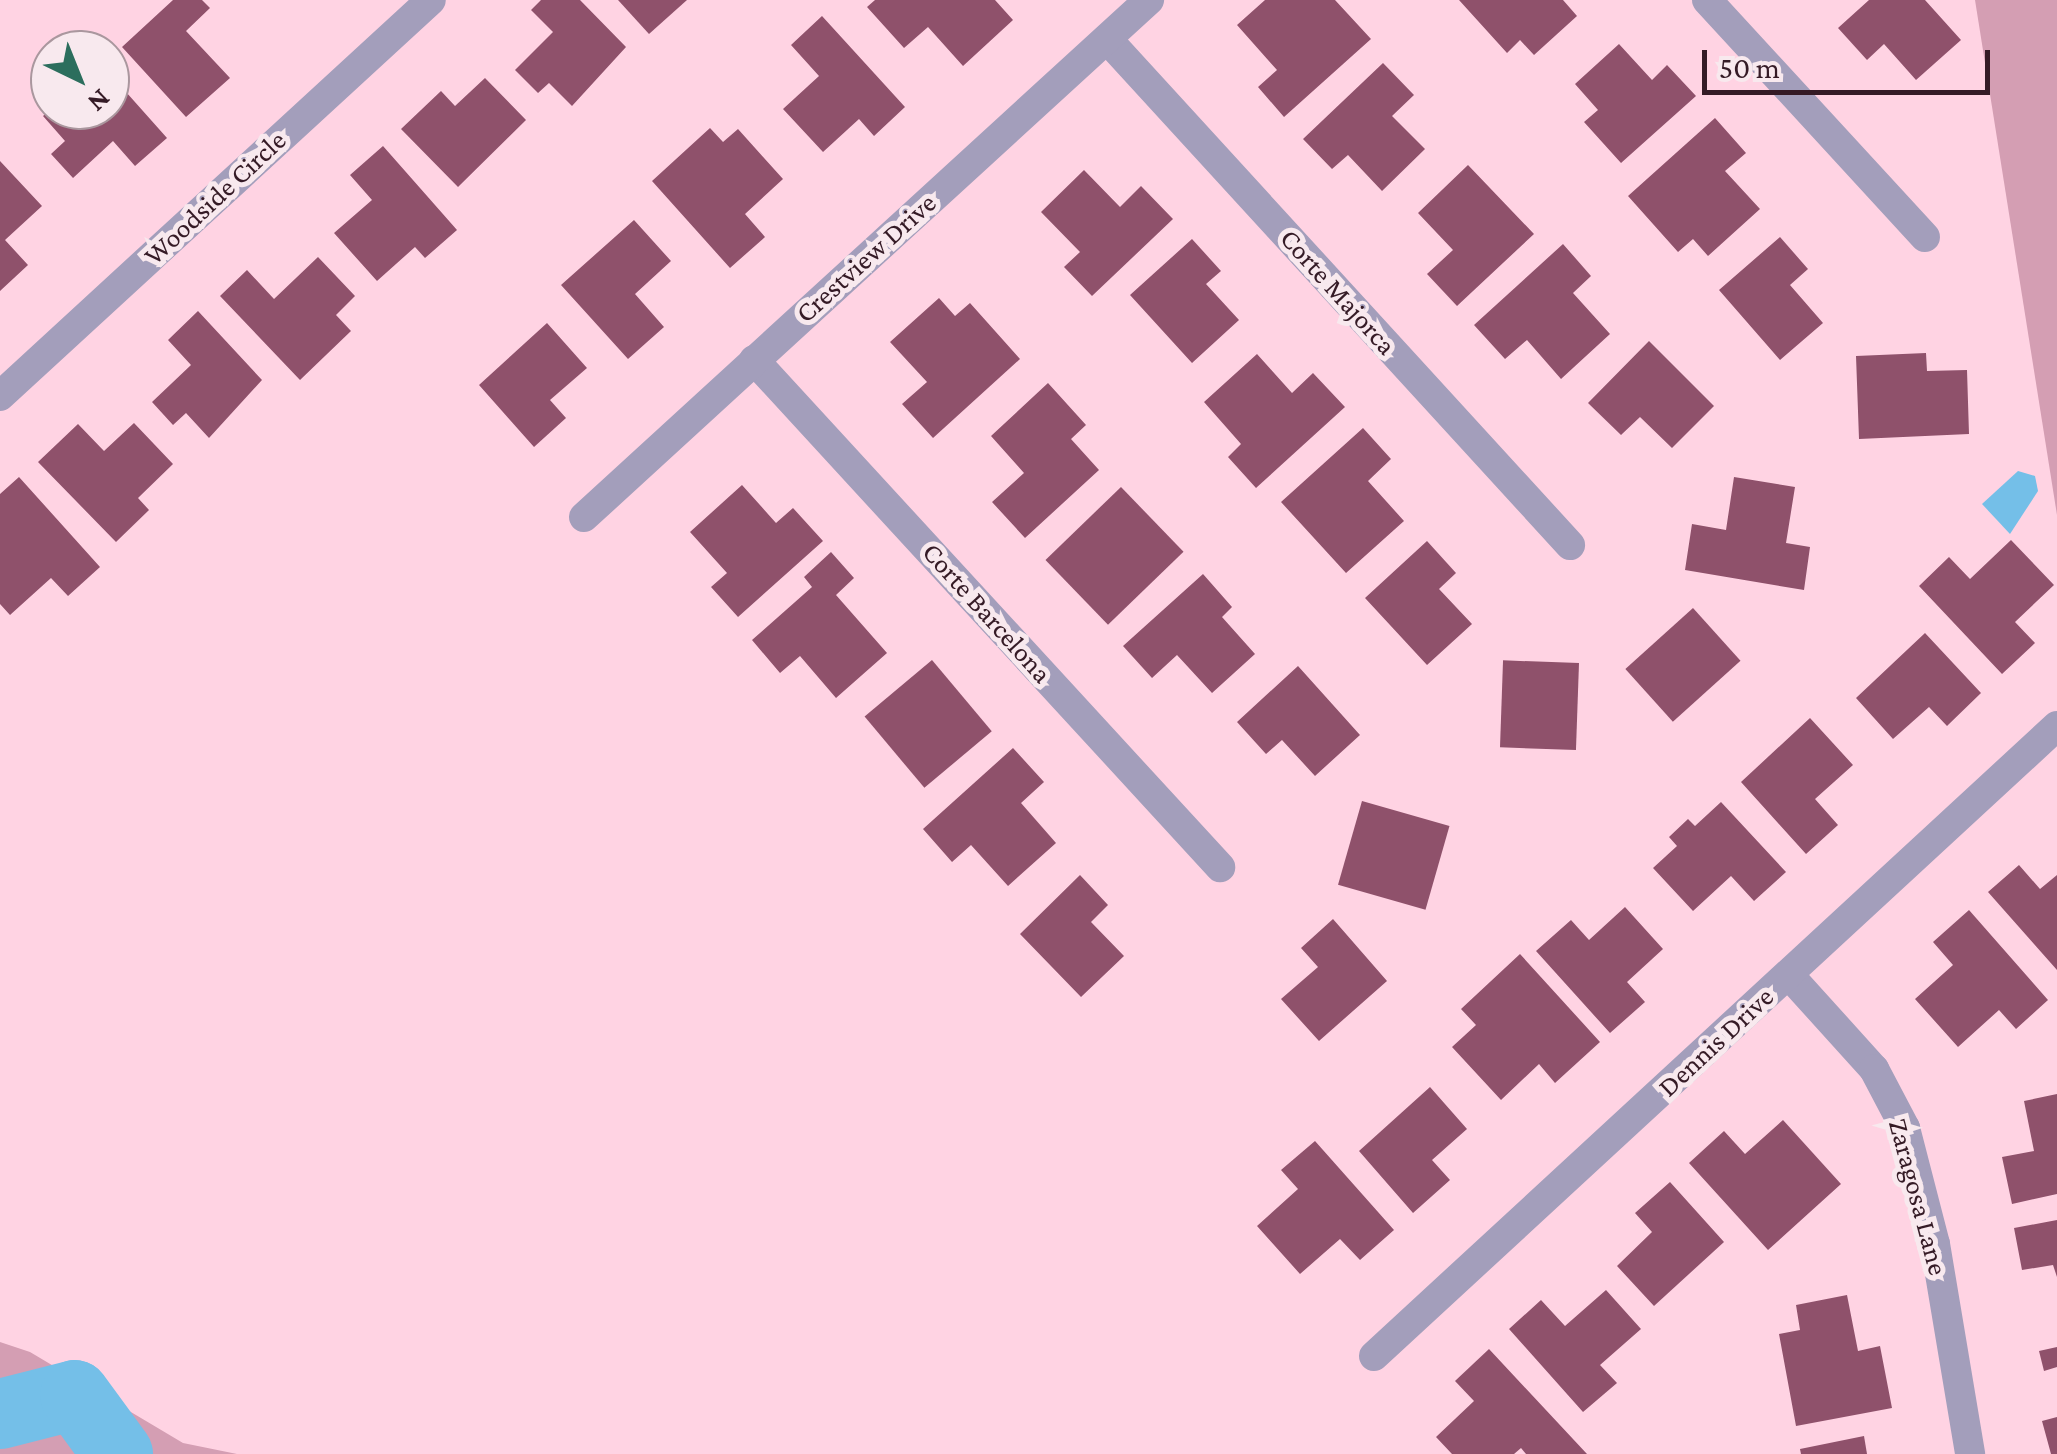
<!DOCTYPE html>
<html>
<head>
<meta charset="utf-8">
<style>
  body { margin:0 }
  #map { position:relative; width:2057px; height:1454px; overflow:hidden; background:#ffd3e3; font-family:"Crimson Pro",serif }
  div>[style] { position:absolute }
  .green>* { inset:0; background:#d49eb3 }
  .water>* { inset:0; background:#74bfe8 }
  .river>* { height:70px; margin:-35px; padding:0 35px; transform-origin:35px; border-radius:35px; background:#74bfe8 }
  .building>* { inset:0; background:#8f516b; transform-origin:0 0 }
  .street>* { height:30px; margin:-15px; padding:0 15px; transform-origin:15px; border-radius:15px; background:#a39ebb }
  span { translate:-50% -50%; white-space:nowrap; text-align:center; line-height:1.15; -webkit-text-stroke:10px #f8e9ee; paint-order:stroke }
  .street-label { font-size:28px; color:#351b26 }
  .north { position:absolute; left:30px; top:30px; width:100px; height:100px; box-sizing:border-box; background:#f8e9ee; border:2px solid #aa979e; border-radius:50%; rotate:137deg; font-size:28px; font-weight:700; line-height:40px; text-align:center; color:#351b26 }
  .north::after { content:''; display:block; margin:auto; width:35px; height:45px; background:#2c6e5d; clip-path:polygon(50% 0,100% 100%,50% 72%,0 100%) }
  .scale { position:absolute; left:1702px; top:50px; width:288px; height:45px; box-sizing:border-box; border:5px solid #351b26; border-top:0; padding-left:12px; font-size:30px; line-height:35px; white-space:nowrap; color:#351b26; -webkit-text-stroke:8px #f8e9ee; paint-order:stroke }
</style>
</head>
<body>
<div id="map">
  <div class="green">
    <i style="clip-path:polygon(1975px 0,2057px 0,2057px 515px)"></i>
    <i style="clip-path:polygon(0 1342px,30px 1352px,183px 1443px,237px 1454px,0 1454px)"></i>
  </div>
  <div class="water">
    <i style="clip-path:polygon(2018px 471px,2035px 476px,2038px 491px,2010px 534px,1982px 504px)"></i>
  </div>
  <div class="river">
    <i style="left:0;top:1414px;width:77px;rotate:-14.2deg"></i>
    <i style="left:75px;top:1395px;width:73px;rotate:53.9deg"></i>
  </div>
  <div class="building">
    <i style="clip-path:polygon(173px 0,202px 0,210px 8px,186px 31px,230px 78px,186px 117px,122px 47px)"></i>
    <i style="clip-path:polygon(541px 0,580px 0,626px 47px,572px 106px,549px 83px,538px 93px,515px 70px,553px 32px,531px 10px)"></i>
    <i style="clip-path:polygon(618px 0,687px 0,649px 34px)"></i>
    <i style="clip-path:polygon(875px 0,995px 0,1013px 20px,963px 66px,928px 27px,904px 48px,867px 7px)"></i>
    <i style="clip-path:polygon(1265px 0,1335px 0,1371px 39px,1284px 117px,1258px 87px,1277px 70px,1237px 25px)"></i>
    <i style="clip-path:polygon(1459px 0,1563px 0,1577px 16px,1534px 55px,1520px 40px,1507px 53px)"></i>
    <i style="clip-path:polygon(1869px 0,1925px 0,1961px 40px,1916px 80px,1884px 44px,1867px 60px,1838px 28px)"></i>
    <i style="clip-path:polygon(822px 16px,905px 107px,874px 136px,859px 119px,823px 152px,783px 109px,819px 76px,791px 45px)"></i>
    <i style="clip-path:polygon(1619px 44px,1652px 80px,1667px 65px,1696px 96px,1621px 163px,1584px 122px,1598px 110px,1575px 84px)"></i>
    <i style="clip-path:polygon(1383px 63px,1414px 95px,1392px 116px,1425px 149px,1382px 191px,1348px 155px,1332px 169px,1303px 139px)"></i>
    <i style="clip-path:polygon(110px 74px,167px 138px,135px 166px,113px 141px,73px 178px,51px 154px,65px 141px,43px 116px,50px 110px,110px 110px)"></i>
    <i style="clip-path:polygon(485px 78px,526px 120px,458px 187px,401px 129px,441px 91px,455px 106px)"></i>
    <i style="clip-path:polygon(1715px 118px,1746px 153px,1725px 171px,1760px 209px,1708px 256px,1693px 239px,1678px 252px,1628px 196px)"></i>
    <i style="clip-path:polygon(710px 128px,723px 142px,738px 129px,783px 179px,745px 214px,765px 237px,730px 268px,652px 181px)"></i>
    <i style="clip-path:polygon(383px 146px,457px 230px,425px 258px,415px 247px,377px 281px,334px 233px,372px 200px,350px 175px)"></i>
    <i style="clip-path:polygon(0 161px,42px 206px,5px 240px,28px 265px,0 291px)"></i>
    <i style="clip-path:polygon(1468px 165px,1534px 234px,1457px 306px,1427px 274px,1453px 250px,1418px 213px)"></i>
    <i style="clip-path:polygon(1084px 170px,1120px 207px,1141px 186px,1173px 219px,1092px 296px,1064px 267px,1080px 252px,1041px 212px)"></i>
    <i style="clip-path:polygon(634px 220px,671px 261px,635px 294px,664px 327px,628px 359px,561px 285px)"></i>
    <i style="clip-path:polygon(1780px 237px,1808px 269px,1790px 285px,1823px 323px,1780px 360px,1719px 290px)"></i>
    <i style="clip-path:polygon(1192px 239px,1221px 271px,1206px 284px,1239px 320px,1192px 363px,1130px 295px)"></i>
    <i style="clip-path:polygon(1563px 244px,1591px 276px,1573px 293px,1610px 334px,1561px 379px,1527px 340px,1505px 359px,1474px 325px)"></i>
    <i style="clip-path:polygon(318px 257px,355px 296px,336px 315px,351px 331px,300px 380px,220px 296px,247px 270px,274px 299px)"></i>
    <i style="clip-path:polygon(939px 298px,955px 316px,970px 303px,1020px 359px,933px 438px,902px 404px,927px 382px,890px 342px)"></i>
    <i style="clip-path:polygon(198px 311px,262px 380px,209px 438px,186px 413px,173px 425px,152px 402px,191px 365px,168px 340px)"></i>
    <i style="clip-path:polygon(547px 323px,587px 368px,550px 400px,566px 418px,534px 447px,479px 385px)"></i>
    <i style="clip-path:polygon(1649px 341px,1714px 406px,1672px 448px,1640px 417px,1621px 435px,1588px 403px)"></i>
    <i style="clip-path:polygon(1926px 353px,1927px 371px,1967px 370px,1969px 434px,1859px 439px,1856px 356px)"></i>
    <i style="clip-path:polygon(1257px 354px,1292px 393px,1313px 373px,1345px 407px,1256px 488px,1228px 457px,1241px 444px,1204px 402px)"></i>
    <i style="clip-path:polygon(1048px 383px,1086px 425px,1071px 439px,1099px 470px,1025px 538px,992px 502px,1024px 473px,991px 436px)"></i>
    <i style="clip-path:polygon(134px 423px,173px 464px,138px 498px,149px 510px,116px 542px,38px 462px,78px 424px,104px 451px)"></i>
    <i style="clip-path:polygon(1363px 428px,1391px 459px,1368px 481px,1404px 521px,1346px 573px,1281px 502px)"></i>
    <i style="clip-path:polygon(19px 477px,100px 567px,68px 596px,51px 578px,10px 615px,0 604px,0 494px)"></i>
    <i style="clip-path:polygon(1734px 477px,1795px 487px,1786px 543px,1810px 547px,1804px 590px,1685px 570px,1692px 524px,1726px 530px)"></i>
    <i style="clip-path:polygon(742px 485px,776px 523px,793px 508px,823px 541px,738px 617px,711px 587px,727px 573px,690px 532px)"></i>
    <i style="left:1121px;top:487px;width:90px;height:105px;rotate:46deg"></i>
    <i style="clip-path:polygon(2011px 540px,2054px 585px,2015px 622px,2035px 643px,2002px 674px,1919px 586px,1949px 557px,1970px 579px)"></i>
    <i style="clip-path:polygon(1427px 541px,1456px 573px,1439px 589px,1472px 624px,1427px 665px,1365px 598px)"></i>
    <i style="clip-path:polygon(831px 552px,854px 578px,836px 595px,887px 653px,836px 698px,800px 656px,780px 673px,752px 640px,812px 587px,804px 577px)"></i>
    <i style="clip-path:polygon(1203px 574px,1232px 607px,1222px 617px,1255px 654px,1212px 693px,1177px 655px,1152px 678px,1123px 646px)"></i>
    <i style="left:1693px;top:608px;width:71px;height:91px;rotate:48deg"></i>
    <i style="clip-path:polygon(1925px 633px,1981px 693px,1947px 726px,1929px 707px,1893px 739px,1856px 698px)"></i>
    <i style="left:932px;top:660px;width:93px;height:88px;rotate:50deg"></i>
    <i style="left:1579px;top:663px;width:87px;height:76px;rotate:92deg"></i>
    <i style="clip-path:polygon(1298px 666px,1360px 735px,1315px 776px,1282px 740px,1266px 754px,1237px 722px)"></i>
    <i style="clip-path:polygon(1810px 718px,1853px 765px,1815px 799px,1838px 825px,1806px 854px,1741px 782px)"></i>
    <i style="clip-path:polygon(1013px 748px,1044px 782px,1021px 803px,1056px 843px,1008px 886px,971px 845px,952px 862px,923px 829px)"></i>
    <i style="left:1362px;top:801px;width:91px;height:87px;rotate:16deg"></i>
    <i style="clip-path:polygon(1721px 802px,1786px 872px,1754px 901px,1731px 876px,1693px 911px,1653px 868px,1677px 846px,1669px 837px,1688px 819px,1695px 826px)"></i>
    <i style="clip-path:polygon(2019px 865px,2040px 889px,2057px 875px,2057px 970px,1988px 892px)"></i>
    <i style="clip-path:polygon(1080px 875px,1108px 905px,1091px 922px,1124px 956px,1081px 997px,1020px 934px)"></i>
    <i style="clip-path:polygon(1625px 907px,1663px 949px,1627px 982px,1645px 1002px,1610px 1033px,1536px 951px,1571px 920px,1589px 940px)"></i>
    <i style="clip-path:polygon(1969px 910px,2048px 1000px,2016px 1029px,1999px 1010px,1958px 1047px,1915px 999px,1953px 965px,1933px 942px)"></i>
    <i style="clip-path:polygon(1333px 919px,1387px 981px,1319px 1041px,1281px 999px,1318px 967px,1301px 948px)"></i>
    <i style="clip-path:polygon(1520px 954px,1600px 1042px,1555px 1083px,1539px 1064px,1501px 1100px,1452px 1047px,1476px 1025px,1461px 1009px)"></i>
    <i style="clip-path:polygon(1430px 1087px,1467px 1129px,1432px 1160px,1450px 1180px,1413px 1213px,1359px 1151px)"></i>
    <i style="clip-path:polygon(2057px 1094px,2057px 1194px,2012px 1204px,2002px 1157px,2034px 1151px,2024px 1101px)"></i>
    <i style="clip-path:polygon(1783px 1120px,1841px 1184px,1768px 1250px,1689px 1163px,1724px 1131px,1745px 1154px)"></i>
    <i style="clip-path:polygon(1315px 1141px,1394px 1230px,1360px 1260px,1340px 1239px,1300px 1274px,1257px 1226px,1298px 1189px,1281px 1170px)"></i>
    <i style="clip-path:polygon(1670px 1182px,1724px 1242px,1654px 1306px,1617px 1266px,1652px 1232px,1635px 1213px)"></i>
    <i style="clip-path:polygon(2057px 1220px,2057px 1277px,2053px 1265px,2022px 1270px,2014px 1228px)"></i>
    <i style="clip-path:polygon(1606px 1290px,1641px 1329px,1600px 1365px,1617px 1383px,1583px 1412px,1509px 1329px,1541px 1300px,1565px 1326px)"></i>
    <i style="clip-path:polygon(1847px 1295px,1858px 1351px,1880px 1346px,1892px 1408px,1796px 1426px,1779px 1334px,1800px 1330px,1796px 1305px)"></i>
    <i style="clip-path:polygon(2057px 1347px,2057px 1367px,2044px 1371px,2039px 1351px)"></i>
    <i style="clip-path:polygon(1489px 1349px,1587px 1454px,1526px 1454px,1521px 1448px,1514px 1454px,1452px 1454px,1436px 1437px,1474px 1401px,1455px 1381px)"></i>
    <i style="clip-path:polygon(2057px 1417px,2057px 1454px,2051px 1454px,2042px 1421px)"></i>
    <i style="clip-path:polygon(1864px 1436px,1867px 1454px,1801px 1454px,1800px 1449px)"></i>
  </div>
  <div class="street">
    <i style="left:1707px;top:0;width:322px;rotate:47.4deg"></i>
    <i style="left:1107px;top:39px;width:686px;rotate:47.54deg"></i>
    <i style="left:754px;top:360px;width:689px;rotate:47.41deg"></i>
    <i style="left:0;top:396px;width:585px;rotate:-42.58deg"></i>
    <i style="left:584px;top:517px;width:766px;rotate:-42.46deg"></i>
    <i style="left:1789px;top:975px;width:127px;rotate:47.9deg"></i>
    <i style="left:1874px;top:1069px;width:67px;rotate:62.3deg"></i>
    <i style="left:1905px;top:1128px;width:120px;rotate:75.5deg"></i>
    <i style="left:1935px;top:1244px;width:213px;rotate:80.5deg"></i>
    <i style="left:1374px;top:1356px;width:929px;rotate:-42.69deg"></i>
  </div>
  <div class="street-label">
    <span style="left:215px;top:198px;rotate:-43deg">Woodside Circle</span>
    <span style="left:866px;top:258px;rotate:-42deg">Crestview Drive</span>
    <span style="left:1338px;top:292px;rotate:48deg">Corte Majorca</span>
    <span style="left:987px;top:613px;rotate:48deg">Corte Barcelona</span>
    <span style="left:1716px;top:1042px;rotate:-43deg">Dennis Drive</span>
    <span style="left:1918px;top:1197px;rotate:75deg">Zaragosa Lane</span>
  </div>
  <div class="north">N</div>
  <div class="scale">50 m</div>
</div>
</body>
</html>
